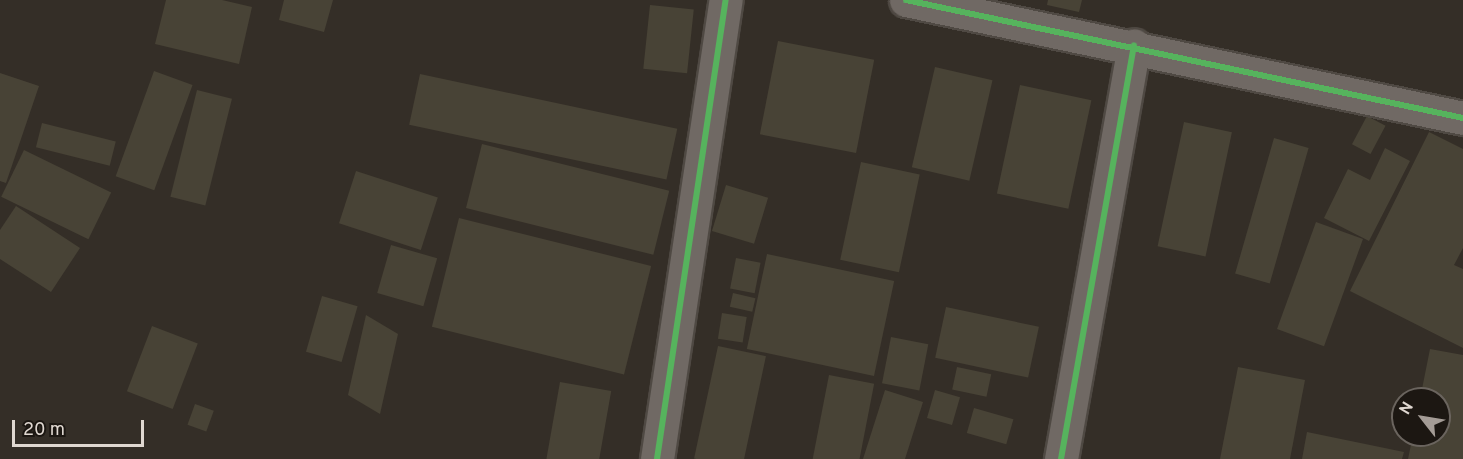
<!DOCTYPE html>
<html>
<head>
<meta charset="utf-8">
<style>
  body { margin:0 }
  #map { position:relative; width:1463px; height:459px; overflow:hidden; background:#342e27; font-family:Overpass,sans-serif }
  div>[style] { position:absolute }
  .building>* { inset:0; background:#484336; transform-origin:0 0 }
  .roads { filter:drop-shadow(2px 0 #4f4943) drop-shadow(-2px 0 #4f4943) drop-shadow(0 2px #4f4943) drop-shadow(0 -2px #4f4943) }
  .minor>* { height:33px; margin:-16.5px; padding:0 16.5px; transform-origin:16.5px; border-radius:16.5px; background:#706964 }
  .cycleway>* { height:6px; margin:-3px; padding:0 3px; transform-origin:3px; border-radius:3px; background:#56b35d }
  span { translate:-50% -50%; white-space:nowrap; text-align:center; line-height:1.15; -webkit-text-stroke:4.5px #1c1712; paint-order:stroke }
  .north { position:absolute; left:1391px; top:387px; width:60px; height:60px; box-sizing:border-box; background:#1c1712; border:2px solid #6a645e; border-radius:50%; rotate:301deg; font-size:16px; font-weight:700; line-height:24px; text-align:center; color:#e0d8d1 }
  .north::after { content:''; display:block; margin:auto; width:21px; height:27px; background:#a49c96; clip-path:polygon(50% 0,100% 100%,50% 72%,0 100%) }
  .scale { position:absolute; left:12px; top:420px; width:132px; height:27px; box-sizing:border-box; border:3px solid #e0d8d1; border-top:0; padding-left:8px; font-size:18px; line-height:21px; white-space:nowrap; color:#e0d8d1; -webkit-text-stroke:4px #1c1712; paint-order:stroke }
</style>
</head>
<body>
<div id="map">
  <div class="building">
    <i style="clip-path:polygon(166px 0,222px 0,252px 7px,239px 64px,155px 44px)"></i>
    <i style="clip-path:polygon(284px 0,333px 0,324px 32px,279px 20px)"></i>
    <i style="clip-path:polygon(1048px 0,1082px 0,1079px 12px,1047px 5px)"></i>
    <i style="left:650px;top:5px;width:44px;height:64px;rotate:6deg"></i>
    <i style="left:778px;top:41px;width:98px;height:95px;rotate:11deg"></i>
    <i style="left:935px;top:67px;width:59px;height:103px;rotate:13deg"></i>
    <i style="left:154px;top:71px;width:41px;height:112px;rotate:20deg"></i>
    <i style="clip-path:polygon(0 73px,39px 86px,6px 183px,0 181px)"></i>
    <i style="left:420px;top:74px;width:263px;height:52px;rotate:12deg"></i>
    <i style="left:1020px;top:85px;width:73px;height:111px;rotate:12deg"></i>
    <i style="left:197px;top:90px;width:36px;height:110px;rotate:14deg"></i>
    <i style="left:1367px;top:116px;width:21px;height:32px;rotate:28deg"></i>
    <i style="left:1184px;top:122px;width:49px;height:127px;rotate:12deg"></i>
    <i style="left:42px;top:123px;width:76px;height:25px;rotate:14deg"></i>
    <i style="clip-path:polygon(1429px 132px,1463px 149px,1463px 248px,1454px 265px,1463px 269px,1463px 348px,1350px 291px)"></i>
    <i style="left:1274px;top:138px;width:36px;height:141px;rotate:16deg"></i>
    <i style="left:482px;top:144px;width:193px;height:66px;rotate:14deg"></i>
    <i style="clip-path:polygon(1385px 148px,1410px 161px,1369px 241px,1324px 218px,1348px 169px,1370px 180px)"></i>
    <i style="left:24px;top:150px;width:97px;height:52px;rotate:26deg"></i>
    <i style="left:861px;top:162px;width:60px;height:100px;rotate:12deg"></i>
    <i style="left:356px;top:171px;width:86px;height:55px;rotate:18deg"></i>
    <i style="left:726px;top:185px;width:44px;height:48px;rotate:17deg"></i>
    <i style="clip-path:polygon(16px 206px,80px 248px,51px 292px,0 259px,0 230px)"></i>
    <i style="left:459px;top:218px;width:198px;height:112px;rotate:14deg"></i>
    <i style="left:1316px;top:222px;width:50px;height:114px;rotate:20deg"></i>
    <i style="left:391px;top:245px;width:48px;height:50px;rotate:16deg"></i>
    <i style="left:767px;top:254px;width:130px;height:97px;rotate:12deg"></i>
    <i style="left:736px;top:258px;width:25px;height:31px;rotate:11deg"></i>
    <i style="left:733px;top:293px;width:23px;height:14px;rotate:13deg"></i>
    <i style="left:322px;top:296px;width:37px;height:58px;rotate:16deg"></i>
    <i style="left:946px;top:307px;width:95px;height:52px;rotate:12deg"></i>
    <i style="left:722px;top:313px;width:25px;height:26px;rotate:9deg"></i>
    <i style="clip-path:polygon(366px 315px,398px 334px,380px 414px,348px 395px)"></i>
    <i style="left:152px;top:326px;width:49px;height:70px;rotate:21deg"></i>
    <i style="left:891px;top:337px;width:38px;height:47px;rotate:11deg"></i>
    <i style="left:718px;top:346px;width:49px;height:115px;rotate:12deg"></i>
    <i style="clip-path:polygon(1430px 349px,1463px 355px,1463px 459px,1408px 459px,1413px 435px,1439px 435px,1439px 399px,1420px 399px)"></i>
    <i style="left:957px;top:367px;width:35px;height:23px;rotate:12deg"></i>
    <i style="clip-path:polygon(1238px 367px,1305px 380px,1290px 459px,1220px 459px)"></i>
    <i style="left:829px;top:375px;width:46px;height:86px;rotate:11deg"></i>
    <i style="left:560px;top:382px;width:52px;height:78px;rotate:10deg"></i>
    <i style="clip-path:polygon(885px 390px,923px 402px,905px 459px,863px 459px)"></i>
    <i style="left:935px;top:390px;width:26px;height:29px;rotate:16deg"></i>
    <i style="left:195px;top:404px;width:20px;height:22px;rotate:20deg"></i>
    <i style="left:974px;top:408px;width:41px;height:26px;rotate:16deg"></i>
    <i style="clip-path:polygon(1307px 432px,1404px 452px,1402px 459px,1302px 459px)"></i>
  </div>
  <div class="roads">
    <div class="minor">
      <i style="left:906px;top:0;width:569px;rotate:11.96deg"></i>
      <i style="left:657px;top:459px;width:464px;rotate:-81.5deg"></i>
      <i style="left:1061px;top:459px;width:420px;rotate:-80deg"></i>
    </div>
  </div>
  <div class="cycleway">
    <i style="left:906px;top:0;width:569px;rotate:11.96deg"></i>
    <i style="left:657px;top:459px;width:464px;rotate:-81.5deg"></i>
    <i style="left:1061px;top:459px;width:420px;rotate:-80deg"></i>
  </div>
  <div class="north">N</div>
  <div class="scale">20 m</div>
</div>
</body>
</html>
